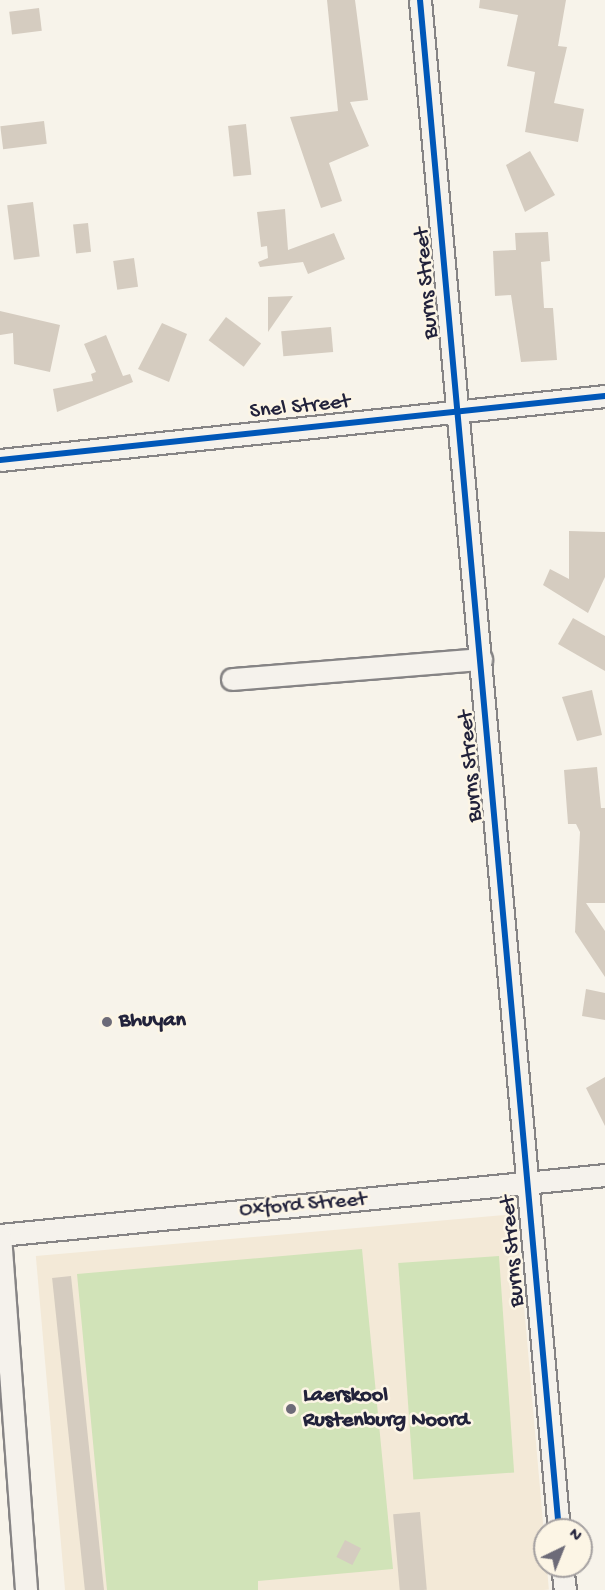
<!DOCTYPE html>
<html>
<head>
<meta charset="utf-8">
<style>
  body { margin:0 }
  #map { position:relative; width:605px; height:1590px; overflow:hidden; background:#f7f3ea; font-family:"Gochi Hand",sans-serif }
  div>[style] { position:absolute }
  .built>* { inset:0; background:#f3e9d7; transform-origin:0 0 }
  .green>* { inset:0; background:#d1e3b8; transform-origin:0 0 }
  .building>* { inset:0; background:#d5ccc0; transform-origin:0 0 }
  .roads { filter:drop-shadow(2px 0 #868485) drop-shadow(-2px 0 #868485) drop-shadow(0 2px #868485) drop-shadow(0 -2px #868485) }
  .minor>* { height:21px; margin:-10.5px; padding:0 10.5px; transform-origin:10.5px; border-radius:10.5px; background:#f5f2ec }
  .cycleway>* { height:6px; margin:-3px; padding:0 3px; transform-origin:3px; border-radius:3px; background:#0057b8 }
  .dots>* { width:16px; height:16px; translate:-50% -50%; box-sizing:border-box; border:3px solid #fcf5e5; border-radius:50% }
  span { translate:-50% -50%; white-space:nowrap; text-align:center; line-height:1.15; -webkit-text-stroke:5px #fcf5e5; paint-order:stroke }
  .street-label { font-size:22px; color:#22223b }
  .poi-label { font-size:22px; color:#22223b; font-weight:700 }
  .left { translate:0 -50%; text-align:left }
  .north { position:absolute; left:533px; top:1518px; width:60px; height:60px; box-sizing:border-box; background:#fcf5e5; border:2px solid #a5a1a1; border-radius:50%; rotate:43deg; font-size:16px; font-weight:700; line-height:24px; text-align:center; color:#22223b }
  .north::after { content:''; display:block; margin:auto; width:21px; height:27px; background:#6d6b78; clip-path:polygon(50% 0,100% 100%,50% 72%,0 100%) }
</style>
</head>
<body>
<div id="map">
  <div class="built">
    <i style="left:516px;top:1214px;width:377px;height:482px;rotate:85deg"></i>
  </div>
  <div class="green">
    <i style="clip-path:polygon(362px 1249px,393px 1569px,258px 1581px,258px 1590px,107px 1590px,77px 1274px)"></i>
    <i style="left:499px;top:1256px;width:217px;height:101px;rotate:86deg"></i>
  </div>
  <div class="building">
    <i style="clip-path:polygon(327px 0,355px 0,368px 100px,350px 102px,369px 146px,329px 163px,342px 201px,321px 208px,290px 117px,338px 111px)"></i>
    <i style="clip-path:polygon(480px 0,566px 0,558px 46px,567px 47px,554px 103px,584px 109px,578px 142px,525px 132px,535px 72px,507px 66px,518px 15px,479px 8px)"></i>
    <i style="left:39px;top:8px;width:23px;height:30px;rotate:83deg"></i>
    <i style="left:44px;top:121px;width:23px;height:44px;rotate:83deg"></i>
    <i style="left:246px;top:124px;width:51px;height:18px;rotate:84deg"></i>
    <i style="clip-path:polygon(530px 151px,555px 195px,525px 212px,506px 165px)"></i>
    <i style="left:33px;top:202px;width:55px;height:26px;rotate:83deg"></i>
    <i style="clip-path:polygon(285px 209px,288px 250px,334px 233px,345px 259px,308px 274px,303px 262px,260px 267px,258px 262px,268px 258px,267px 246px,261px 247px,257px 212px)"></i>
    <i style="left:88px;top:223px;width:29px;height:15px;rotate:84deg"></i>
    <i style="clip-path:polygon(548px 232px,550px 261px,541px 262px,544px 308px,553px 308px,557px 360px,521px 362px,511px 295px,495px 296px,493px 251px,516px 250px,515px 233px)"></i>
    <i style="left:134px;top:258px;width:29px;height:21px;rotate:82deg"></i>
    <i style="clip-path:polygon(293px 296px,268px 332px,268px 297px)"></i>
    <i style="clip-path:polygon(0 311px,60px 325px,50px 372px,14px 364px,13px 333px,0 335px)"></i>
    <i style="left:226px;top:317px;width:44px;height:29px;rotate:37deg"></i>
    <i style="clip-path:polygon(162px 323px,187px 334px,169px 382px,138px 369px)"></i>
    <i style="left:331px;top:327px;width:25px;height:50px;rotate:85deg"></i>
    <i style="clip-path:polygon(106px 335px,123px 376px,130px 374px,133px 382px,57px 412px,53px 389px,93px 381px,91px 374px,96px 372px,84px 344px)"></i>
    <i style="clip-path:polygon(569px 531px,605px 532px,605px 577px,588px 613px,543px 585px,550px 569px,569px 579px)"></i>
    <i style="clip-path:polygon(573px 618px,605px 636px,605px 671px,558px 644px)"></i>
    <i style="clip-path:polygon(592px 690px,602px 735px,577px 741px,562px 697px)"></i>
    <i style="clip-path:polygon(597px 767px,601px 808px,605px 808px,605px 903px,586px 903px,605px 931px,605px 977px,575px 932px,580px 832px,576px 824px,568px 824px,564px 770px)"></i>
    <i style="clip-path:polygon(586px 989px,605px 993px,605px 1020px,582px 1016px)"></i>
    <i style="clip-path:polygon(605px 1077px,605px 1126px,586px 1088px)"></i>
    <i style="left:71px;top:1276px;width:316px;height:19px;rotate:84deg"></i>
    <i style="left:420px;top:1512px;width:78px;height:27px;rotate:85deg"></i>
    <i style="left:345px;top:1540px;width:18px;height:19px;rotate:27deg"></i>
  </div>
  <div class="roads">
    <div class="minor">
      <i style="left:420px;top:0;width:1536px;rotate:84.81deg"></i>
      <i style="left:0;top:460px;width:608px;rotate:-6.04deg"></i>
      <i style="left:232px;top:679px;width:250px;rotate:-4.6deg"></i>
      <i style="left:0;top:1235px;width:608px;rotate:-5.66deg"></i>
      <i style="left:0;top:1235px;width:356px;rotate:85.8deg"></i>
      <i style="left:562px;top:1566px;width:24px;rotate:83deg"></i>
    </div>
  </div>
  <div class="cycleway">
    <i style="left:420px;top:0;width:1536px;rotate:84.81deg"></i>
    <i style="left:0;top:460px;width:608px;rotate:-6.04deg"></i>
  </div>
  <div class="dots">
    <i style="left:107px;top:1022px;background:#6d6b78"></i>
    <i style="left:291px;top:1409px;background:#6d6b78"></i>
  </div>
  <div class="street-label">
    <span style="left:428px;top:283px;rotate:-95deg">Burns Street</span>
    <span style="left:300px;top:408px;rotate:-6deg">Snel Street</span>
    <span style="left:472px;top:766px;rotate:-95deg">Burns Street</span>
    <span style="left:303px;top:1206px;rotate:-5deg">Oxford Street</span>
    <span style="left:514px;top:1251px;rotate:-95deg">Burns Street</span>
  </div>
  <div class="poi-label">
    <span class="left" style="left:119px;top:1022px">Bhuyan</span>
    <span class="left" style="left:303px;top:1409px">Laerskool<br>Rustenburg Noord</span>
  </div>
  <div class="north">N</div>
</div>
</body>
</html>
